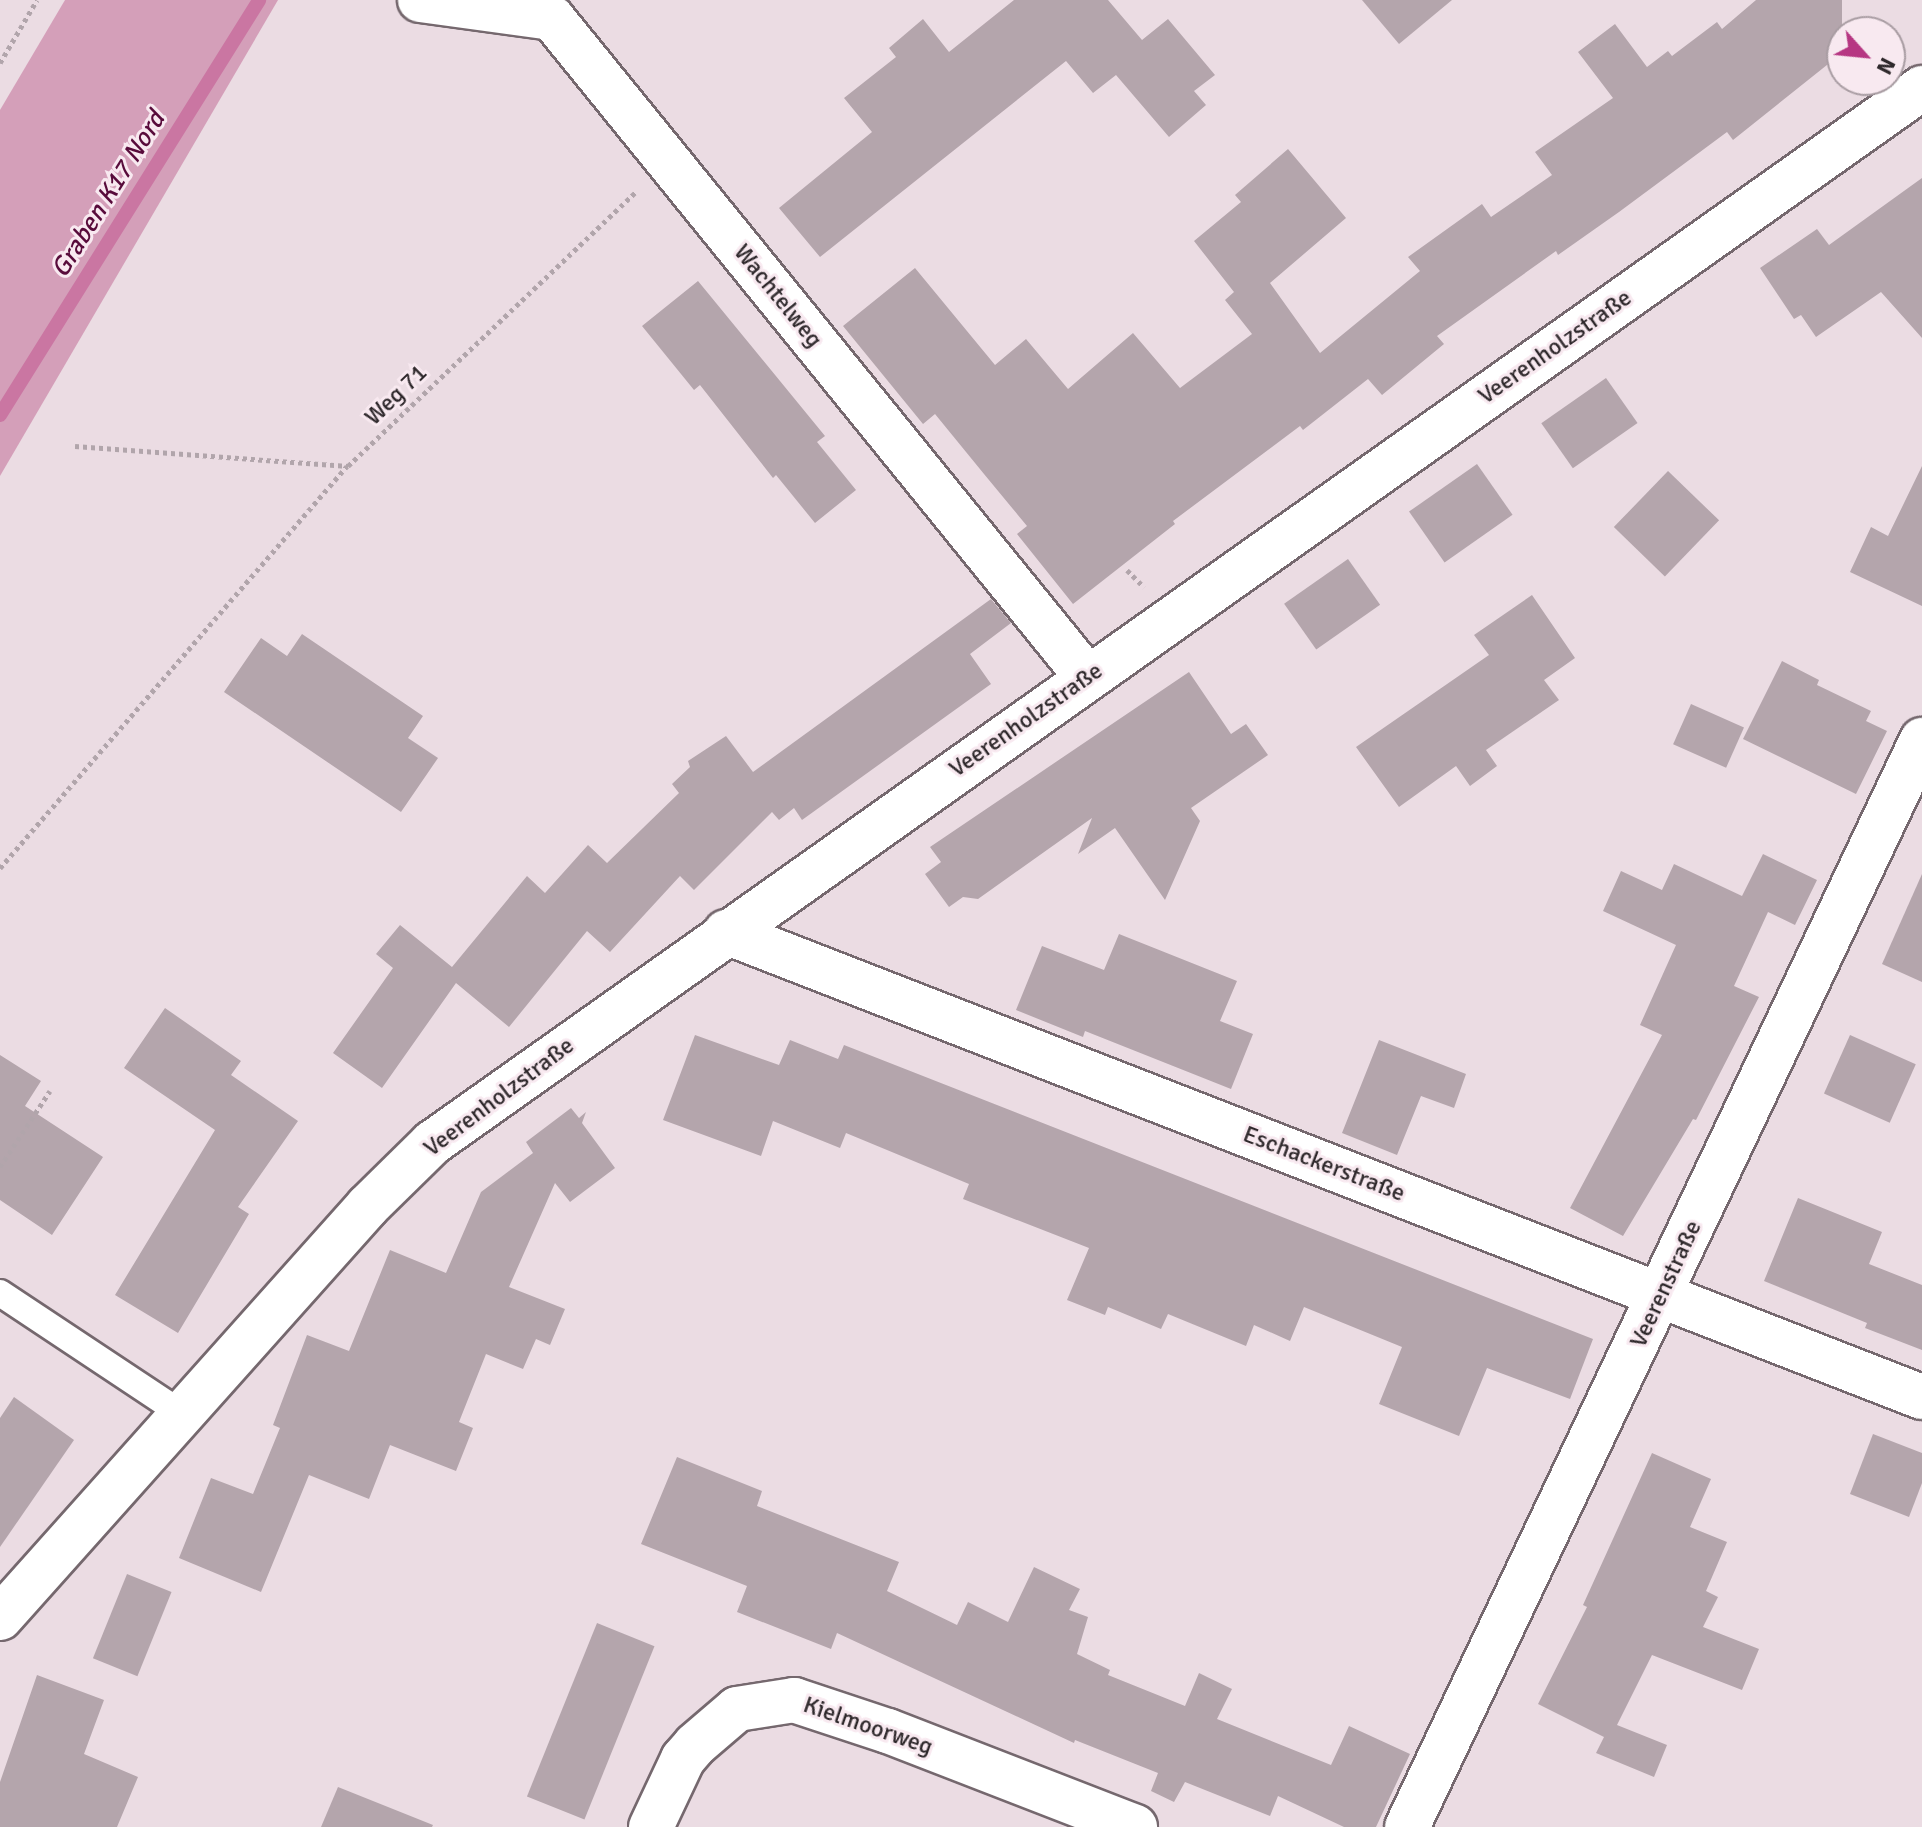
<!DOCTYPE html>
<html>
<head>
<meta charset="utf-8">
<style>
  body { margin:0 }
  #map { position:relative; width:1922px; height:1827px; overflow:hidden; background:#ebdce3; font-family:Signika,sans-serif }
  div>[style] { position:absolute }
  .green>* { inset:0; background:#d49fb9 }
  .stream>* { height:14px; margin:-7px; padding:0 7px; transform-origin:7px; border-radius:7px; background:#ca76a2 }
  .building>* { inset:0; background:#b4a5ac; transform-origin:0 0 }
  .path>* { height:5px; margin-top:-2.5px; transform-origin:0; background:repeating-linear-gradient(90deg,#b1a5ab 0 4px,transparent 0 8px) }
  .roads { filter:drop-shadow(2px 0 #75686e) drop-shadow(-2px 0 #75686e) drop-shadow(0 2px #75686e) drop-shadow(0 -2px #75686e) }
  .service>* { height:26px; margin:-13px; padding:0 13px; transform-origin:13px; border-radius:13px; background:#fff }
  .minor>* { height:44px; margin:-22px; padding:0 22px; transform-origin:22px; border-radius:22px; background:#fff }
  span { translate:-50% -50%; white-space:nowrap; text-align:center; line-height:1.15; -webkit-text-stroke:6px #f8e9f0; paint-order:stroke }
  .street-label { font-size:24px; color:#2f292c }
  .water-label { font-size:26px; color:#580b3b; font-style:italic }
  .north { position:absolute; left:1826px; top:16px; width:80px; height:80px; box-sizing:border-box; background:#f8e9f0; border:2px solid #a89ca2; border-radius:50%; rotate:117deg; font-size:22px; font-weight:700; line-height:32px; text-align:center; color:#2f292c }
  .north::after { content:''; display:block; margin:auto; width:28px; height:36px; background:#b63682; clip-path:polygon(50% 0,100% 100%,50% 72%,0 100%) }
</style>
</head>
<body>
<div id="map">
  <div class="green">
    <i style="clip-path:polygon(65px 0,278px 0,0 476px,0 110px)"></i>
  </div>
  <div class="stream">
    <i style="left:0;top:415px;width:489px;rotate:-58deg"></i>
  </div>
  <div class="building">
    <i style="clip-path:polygon(1014px 0,1108px 0,1142px 40px,1168px 19px,1215px 75px,1194px 91px,1206px 105px,1169px 137px,1116px 75px,1093px 93px,1066px 61px,820px 257px,779px 208px,872px 132px,844px 98px,896px 57px,889px 48px,923px 19px,949px 52px)"></i>
    <i style="clip-path:polygon(1362px 0,1452px 0,1399px 44px)"></i>
    <i style="clip-path:polygon(1756px 0,1842px 0,1842px 53px,1733px 140px,1727px 132px,1619px 212px,1558px 255px,1556px 251px,1437px 336px,1444px 344px,1382px 395px,1368px 379px,1303px 430px,1300px 426px,1173px 521px,1175px 524px,1073px 604px,1017px 534px,1027px 526px,984px 474px,935px 414px,923px 424px,843px 326px,915px 268px,995px 365px,1026px 339px,1068px 389px,1133px 333px,1180px 388px,1252px 334px,1225px 300px,1234px 292px,1194px 241px,1241px 202px,1235px 195px,1288px 149px,1346px 218px,1270px 283px,1320px 353px,1420px 271px,1408px 257px,1482px 204px,1491px 217px,1552px 175px,1535px 152px,1613px 98px,1578px 52px,1615px 24px,1647px 67px,1668px 51px,1672px 56px,1717px 22px,1722px 29px)"></i>
    <i style="clip-path:polygon(1922px 178px,1922px 338px,1881px 292px,1816px 337px,1801px 315px,1794px 319px,1760px 268px,1817px 229px,1829px 245px)"></i>
    <i style="clip-path:polygon(698px 281px,825px 436px,817px 442px,856px 490px,815px 523px,776px 475px,773px 478px,700px 385px,694px 390px,642px 326px)"></i>
    <i style="left:1606px;top:378px;width:55px;height:79px;rotate:55deg"></i>
    <i style="left:1477px;top:464px;width:62px;height:83px;rotate:55deg"></i>
    <i style="clip-path:polygon(1922px 466px,1922px 606px,1850px 572px,1871px 527px,1888px 536px)"></i>
    <i style="left:1668px;top:471px;width:71px;height:78px;rotate:44deg"></i>
    <i style="left:1348px;top:559px;width:56px;height:78px;rotate:55deg"></i>
    <i style="clip-path:polygon(1532px 595px,1575px 658px,1544px 680px,1559px 700px,1486px 750px,1497px 766px,1470px 786px,1456px 766px,1399px 807px,1356px 747px,1489px 655px,1474px 635px)"></i>
    <i style="clip-path:polygon(991px 599px,1011px 623px,970px 654px,991px 684px,802px 820px,794px 808px,779px 820px,772px 812px,694px 890px,680px 876px,610px 952px,587px 931px,509px 1027px,456px 983px,382px 1088px,333px 1053px,393px 968px,376px 954px,400px 925px,452px 967px,527px 876px,545px 893px,588px 845px,607px 863px,679px 793px,672px 784px,690px 767px,688px 761px,726px 736px,753px 772px)"></i>
    <i style="clip-path:polygon(302px 634px,423px 716px,408px 738px,438px 758px,401px 812px,224px 692px,261px 638px,287px 656px)"></i>
    <i style="clip-path:polygon(1782px 661px,1819px 680px,1817px 685px,1871px 711px,1866px 721px,1887px 731px,1856px 794px,1743px 739px)"></i>
    <i style="clip-path:polygon(1189px 672px,1231px 734px,1246px 724px,1268px 755px,1191px 808px,1200px 821px,1165px 900px,1115px 828px,1078px 854px,1092px 818px,978px 899px,963px 897px,949px 907px,925px 874px,941px 862px,930px 847px)"></i>
    <i style="left:1691px;top:704px;width:58px;height:44px;rotate:24deg"></i>
    <i style="clip-path:polygon(1763px 854px,1817px 880px,1795px 925px,1768px 912px,1734px 986px,1759px 997px,1696px 1120px,1693px 1119px,1623px 1236px,1570px 1208px,1662px 1035px,1640px 1025px,1676px 945px,1603px 911px,1621px 871px,1662px 890px,1674px 864px,1742px 896px)"></i>
    <i style="clip-path:polygon(1922px 874px,1922px 982px,1882px 964px)"></i>
    <i style="clip-path:polygon(1119px 934px,1237px 981px,1220px 1021px,1253px 1034px,1231px 1089px,1085px 1031px,1083px 1037px,1016px 1010px,1042px 946px,1104px 970px)"></i>
    <i style="clip-path:polygon(165px 1008px,241px 1061px,231px 1075px,298px 1121px,238px 1207px,249px 1214px,178px 1333px,115px 1295px,215px 1130px,124px 1068px)"></i>
    <i style="clip-path:polygon(695px 1035px,779px 1065px,790px 1040px,838px 1059px,844px 1045px,1593px 1339px,1570px 1399px,1487px 1368px,1459px 1436px,1379px 1404px,1402px 1347px,1304px 1307px,1290px 1341px,1254px 1325px,1246px 1346px,1168px 1314px,1161px 1329px,1108px 1307px,1105px 1315px,1067px 1300px,1089px 1248px,963px 1199px,969px 1184px,846px 1133px,840px 1148px,773px 1121px,761px 1156px,663px 1120px)"></i>
    <i style="left:1850px;top:1035px;width:72px;height:64px;rotate:24deg"></i>
    <i style="clip-path:polygon(1379px 1040px,1466px 1074px,1454px 1108px,1421px 1096px,1397px 1155px,1342px 1133px)"></i>
    <i style="clip-path:polygon(0 1055px,41px 1081px,25px 1106px,103px 1157px,52px 1235px,0 1200px)"></i>
    <i style="clip-path:polygon(571px 1108px,579px 1118px,586px 1112px,582px 1123px,615px 1168px,570px 1202px,555px 1183px,509px 1287px,565px 1309px,550px 1345px,536px 1339px,523px 1369px,486px 1354px,459px 1422px,473px 1428px,456px 1471px,390px 1445px,369px 1499px,309px 1475px,261px 1592px,179px 1558px,211px 1478px,253px 1494px,280px 1428px,273px 1425px,307px 1335px,349px 1351px,390px 1250px,446px 1273px,481px 1192px,533px 1153px,526px 1142px)"></i>
    <i style="clip-path:polygon(1798px 1198px,1882px 1232px,1869px 1264px,1922px 1285px,1922px 1350px,1865px 1328px,1867px 1323px,1764px 1281px)"></i>
    <i style="clip-path:polygon(14px 1397px,74px 1440px,0 1547px,0 1418px)"></i>
    <i style="clip-path:polygon(1873px 1434px,1922px 1453px,1922px 1483px,1909px 1517px,1850px 1494px)"></i>
    <i style="clip-path:polygon(1652px 1453px,1711px 1479px,1690px 1527px,1727px 1542px,1706px 1591px,1718px 1597px,1703px 1627px,1759px 1649px,1742px 1690px,1652px 1655px,1617px 1725px,1667px 1745px,1654px 1777px,1596px 1753px,1604px 1737px,1538px 1704px,1587px 1607px,1583px 1605px)"></i>
    <i style="clip-path:polygon(677px 1457px,762px 1491px,757px 1506px,899px 1562px,887px 1591px,957px 1625px,968px 1602px,1008px 1622px,1034px 1567px,1080px 1589px,1069px 1610px,1088px 1617px,1077px 1654px,1110px 1670px,1108px 1675px,1185px 1706px,1199px 1673px,1232px 1689px,1217px 1719px,1331px 1765px,1349px 1726px,1410px 1754px,1376px 1827px,1344px 1827px,1278px 1796px,1270px 1816px,1185px 1782px,1174px 1802px,1151px 1791px,1158px 1773px,1075px 1740px,1074px 1743px,837px 1633px,831px 1649px,737px 1612px,747px 1586px,641px 1544px)"></i>
    <i style="left:127px;top:1574px;width:48px;height:91px;rotate:22deg"></i>
    <i style="left:597px;top:1623px;width:62px;height:187px;rotate:22deg"></i>
    <i style="clip-path:polygon(37px 1675px,104px 1700px,84px 1754px,138px 1777px,117px 1827px,0 1827px,0 1782px)"></i>
    <i style="clip-path:polygon(338px 1787px,433px 1825px,432px 1827px,321px 1827px)"></i>
  </div>
  <div class="path">
    <i style="left:0;top:63px;width:73px;rotate:-59.6deg"></i>
    <i style="left:75px;top:446px;width:274px;rotate:4.2deg"></i>
    <i style="left:348px;top:466px;width:398px;rotate:-43.6deg"></i>
    <i style="left:1127px;top:570px;width:24px;rotate:45deg"></i>
    <i style="left:0;top:868px;width:531px;rotate:-49.2deg"></i>
    <i style="left:0;top:1167px;width:91px;rotate:-56.7deg"></i>
  </div>
  <div class="roads">
    <div class="service">
      <i style="left:0;top:1293px;width:219px;rotate:33.6deg"></i>
    </div>
    <div class="minor">
      <i style="left:420px;top:0;width:133px;rotate:7.8deg"></i>
      <i style="left:552px;top:18px;width:849px;rotate:50.93deg"></i>
      <i style="left:726px;top:932px;width:1283px;rotate:21.25deg"></i>
      <i style="left:0;top:1618px;width:552px;rotate:-48.23deg"></i>
      <i style="left:368px;top:1206px;width:90px;rotate:-44.5deg"></i>
      <i style="left:432px;top:1143px;width:1826px;rotate:-35.3deg"></i>
      <i style="left:651px;top:1827px;width:75px;rotate:-64.8deg"></i>
      <i style="left:683px;top:1759px;width:18px;rotate:-49deg"></i>
      <i style="left:695px;top:1745px;width:55px;rotate:-40.6deg"></i>
      <i style="left:737px;top:1709px;width:58px;rotate:-9deg"></i>
      <i style="left:794px;top:1700px;width:99px;rotate:18.3deg"></i>
      <i style="left:888px;top:1731px;width:265px;rotate:21.2deg"></i>
      <i style="left:1407px;top:1827px;width:1203px;rotate:-64.65deg"></i>
    </div>
  </div>
  <div class="street-label">
    <span style="left:778px;top:296px;rotate:51deg">Wachtelweg</span>
    <span style="left:1555px;top:347px;rotate:-35deg">Veerenholzstraße</span>
    <span style="left:396px;top:395px;rotate:-44deg">Weg 71</span>
    <span style="left:1026px;top:720px;rotate:-35deg">Veerenholzstraße</span>
    <span style="left:499px;top:1097px;rotate:-37deg">Veerenholzstraße</span>
    <span style="left:1324px;top:1164px;rotate:21deg">Eschackerstraße</span>
    <span style="left:1666px;top:1284px;rotate:-65deg">Veerenstraße</span>
    <span style="left:868px;top:1726px;rotate:19deg">Kielmoorweg</span>
  </div>
  <div class="water-label">
    <span style="left:109px;top:195px;rotate:-58deg">Graben K17 Nord</span>
  </div>
  <div class="north">N</div>
</div>
</body>
</html>
